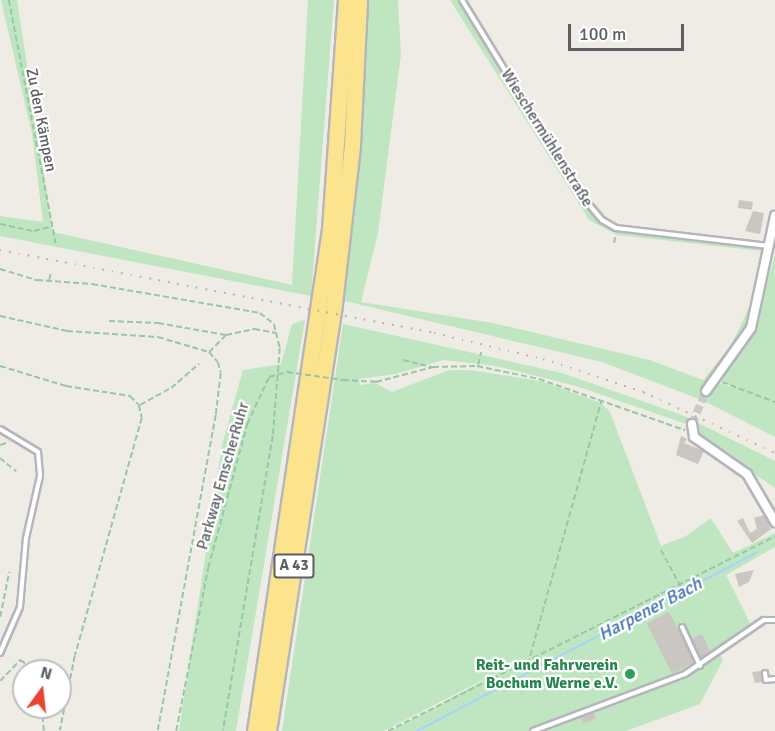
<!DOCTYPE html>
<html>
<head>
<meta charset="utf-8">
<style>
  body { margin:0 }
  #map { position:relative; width:775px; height:731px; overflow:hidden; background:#eeece4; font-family:Signika,sans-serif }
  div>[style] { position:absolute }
  .green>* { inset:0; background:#c0e6c1 }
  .stream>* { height:2px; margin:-1px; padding:0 1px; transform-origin:1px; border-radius:1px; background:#a4d4fe }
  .building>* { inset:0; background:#cac6c1; transform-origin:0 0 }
  .minor-tunnel>* { height:8px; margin-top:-4px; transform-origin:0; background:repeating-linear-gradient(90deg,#cac9c4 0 8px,transparent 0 12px) }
  .path>* { height:1.5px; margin-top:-0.75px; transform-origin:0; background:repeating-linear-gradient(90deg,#99c6a8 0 6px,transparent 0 9px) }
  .roads { filter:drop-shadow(2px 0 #b4b6bb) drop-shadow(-2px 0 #b4b6bb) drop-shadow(0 2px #b4b6bb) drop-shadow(0 -2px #b4b6bb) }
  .service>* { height:4px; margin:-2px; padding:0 2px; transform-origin:2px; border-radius:2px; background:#fff }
  .minor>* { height:8px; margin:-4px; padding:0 4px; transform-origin:4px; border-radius:4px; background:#fff }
  .motorway>* { height:15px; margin:-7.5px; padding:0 7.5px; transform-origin:7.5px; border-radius:7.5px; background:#fce38d }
  .rail>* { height:2px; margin-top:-1px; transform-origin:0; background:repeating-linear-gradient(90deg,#b4b5b5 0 1.5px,transparent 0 9.5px) }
  .path-bridge>* { height:1.5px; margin-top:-0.75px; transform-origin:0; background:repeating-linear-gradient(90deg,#99c6a8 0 6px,transparent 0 9px) }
  .dots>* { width:16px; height:16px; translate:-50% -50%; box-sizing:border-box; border:3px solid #fff; border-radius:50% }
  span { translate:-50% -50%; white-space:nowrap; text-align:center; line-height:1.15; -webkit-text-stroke:4.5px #fff; paint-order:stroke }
  .shield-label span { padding:2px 4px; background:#fff; border:2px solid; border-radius:4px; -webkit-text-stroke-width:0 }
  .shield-label { font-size:15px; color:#5c5f64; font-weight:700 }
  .street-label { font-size:16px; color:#5c5f64 }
  .leisure-label { font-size:16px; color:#27864d; font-weight:700 }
  .right { translate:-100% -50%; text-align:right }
  .water-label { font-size:18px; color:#4173b0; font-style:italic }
  .north { position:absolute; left:12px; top:659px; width:60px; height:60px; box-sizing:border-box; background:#fff; border:2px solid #bebfc1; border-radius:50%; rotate:15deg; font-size:16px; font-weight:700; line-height:24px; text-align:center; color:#5c5f64 }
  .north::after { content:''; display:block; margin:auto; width:21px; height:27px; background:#e84530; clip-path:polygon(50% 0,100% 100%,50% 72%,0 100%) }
  .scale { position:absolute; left:568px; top:24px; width:116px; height:27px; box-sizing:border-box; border:3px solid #5c5f64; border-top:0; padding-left:8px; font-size:18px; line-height:21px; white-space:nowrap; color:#5c5f64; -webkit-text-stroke:4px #fff; paint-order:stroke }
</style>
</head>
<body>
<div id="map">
  <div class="green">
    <i style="clip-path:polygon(1px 0,17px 0,53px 232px,292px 285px,308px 0,334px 0,311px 296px,0 236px,0 216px,43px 222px,32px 134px)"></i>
    <i style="clip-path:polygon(368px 0,398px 0,401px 54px,378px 233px,361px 302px,493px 323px,650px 360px,703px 380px,730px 347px,752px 302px,761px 251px,617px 235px,589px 220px,450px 0,459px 0,582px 200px,602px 222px,618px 230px,766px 250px,758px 298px,746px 330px,715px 381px,733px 388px,720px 378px,756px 324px,775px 254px,775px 437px,704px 401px,602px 362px,345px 301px)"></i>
    <i style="clip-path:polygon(305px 320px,236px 731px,179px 731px,222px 445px,243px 370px,281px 364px,292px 324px)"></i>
    <i style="clip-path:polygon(343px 324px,562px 373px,682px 415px,775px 461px,775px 488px,701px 438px,695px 427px,576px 386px,496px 366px,443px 360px,396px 374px,359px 379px,360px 385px,375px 383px,392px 392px,449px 370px,470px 370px,541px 381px,601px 403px,610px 412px,661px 546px,686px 536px,711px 518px,733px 553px,775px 533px,775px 547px,726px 575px,753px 629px,719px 654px,723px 660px,700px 704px,626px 731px,391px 731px,517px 662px,384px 731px,282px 731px)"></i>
  </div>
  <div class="stream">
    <i style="left:417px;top:731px;width:383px;rotate:-27.7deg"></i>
  </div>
  <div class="building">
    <i style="left:739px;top:200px;width:14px;height:8px;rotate:8deg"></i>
    <i style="clip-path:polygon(753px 211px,764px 213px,760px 234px,745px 231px)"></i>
    <i style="clip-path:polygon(681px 436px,687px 439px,684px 443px,704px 451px,698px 464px,676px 455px)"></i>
    <i style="clip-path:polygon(764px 515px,771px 529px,752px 543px,737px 521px,743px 518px,750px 533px,757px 529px,754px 518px)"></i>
    <i style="clip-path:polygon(754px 570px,749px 582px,739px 587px,735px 574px)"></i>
    <i style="left:669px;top:612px;width:56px;height:25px;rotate:63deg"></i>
    <i style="left:702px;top:634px;width:22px;height:12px;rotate:66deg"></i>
    <i style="clip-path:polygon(762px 671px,763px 682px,755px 683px,752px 672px)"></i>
    <i style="left:593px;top:711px;width:8px;height:14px;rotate:67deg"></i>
  </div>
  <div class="minor-tunnel">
    <i style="left:692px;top:424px;width:36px;rotate:-67deg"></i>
  </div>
  <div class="path">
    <i style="left:9px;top:0;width:248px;rotate:79.1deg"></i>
    <i style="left:0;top:224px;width:35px;rotate:12deg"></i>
    <i style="left:34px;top:231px;width:16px;rotate:-15deg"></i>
    <i style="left:614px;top:243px;width:8px;rotate:-83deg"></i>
    <i style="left:0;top:269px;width:39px;rotate:17deg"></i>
    <i style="left:37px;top:280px;width:55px;rotate:4.2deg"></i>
    <i style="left:92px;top:284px;width:170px;rotate:9.8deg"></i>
    <i style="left:260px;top:313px;width:18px;rotate:38deg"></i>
    <i style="left:274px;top:324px;width:25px;rotate:76deg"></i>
    <i style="left:280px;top:348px;width:88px;rotate:94.5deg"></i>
    <i style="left:273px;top:436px;width:299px;rotate:99.6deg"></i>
    <i style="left:49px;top:280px;width:9px;rotate:-77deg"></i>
    <i style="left:0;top:316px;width:69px;rotate:12.6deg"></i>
    <i style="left:67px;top:331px;width:91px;rotate:3.8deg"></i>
    <i style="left:158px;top:337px;width:53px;rotate:16.4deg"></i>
    <i style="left:209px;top:352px;width:13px;rotate:48deg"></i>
    <i style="left:218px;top:362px;width:11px;rotate:75deg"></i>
    <i style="left:221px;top:373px;width:42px;rotate:96.8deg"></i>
    <i style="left:216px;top:415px;width:321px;rotate:100.4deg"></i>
    <i style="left:109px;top:321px;width:49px;rotate:2.3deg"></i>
    <i style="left:158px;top:323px;width:69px;rotate:10deg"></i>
    <i style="left:226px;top:335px;width:29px;rotate:-12deg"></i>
    <i style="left:254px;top:329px;width:22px;rotate:10deg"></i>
    <i style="left:209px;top:352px;width:23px;rotate:-45deg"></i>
    <i style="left:403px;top:360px;width:30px;rotate:14deg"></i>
    <i style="left:478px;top:365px;width:13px;rotate:-77deg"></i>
    <i style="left:0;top:366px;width:69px;rotate:16.9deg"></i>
    <i style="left:66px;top:386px;width:65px;rotate:8.9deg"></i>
    <i style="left:130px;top:396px;width:13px;rotate:45deg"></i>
    <i style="left:139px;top:405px;width:13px;rotate:77deg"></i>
    <i style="left:142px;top:418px;width:247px;rotate:105.7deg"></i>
    <i style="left:75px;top:656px;width:76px;rotate:101.3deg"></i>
    <i style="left:343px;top:380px;width:33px;rotate:3deg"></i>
    <i style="left:376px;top:382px;width:59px;rotate:-14.7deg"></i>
    <i style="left:433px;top:367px;width:44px;rotate:-1.3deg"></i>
    <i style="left:477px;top:366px;width:63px;rotate:11.8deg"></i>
    <i style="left:539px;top:379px;width:155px;rotate:19.3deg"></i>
    <i style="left:722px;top:382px;width:57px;rotate:20.7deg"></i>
    <i style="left:140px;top:405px;width:35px;rotate:-29deg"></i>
    <i style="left:171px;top:388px;width:37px;rotate:-41deg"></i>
    <i style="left:0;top:445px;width:9px;rotate:-18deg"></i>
    <i style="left:0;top:458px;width:21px;rotate:39deg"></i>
    <i style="left:661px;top:550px;width:52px;rotate:61.5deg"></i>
    <i style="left:0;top:617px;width:46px;rotate:-78.7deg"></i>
    <i style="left:530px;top:656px;width:265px;rotate:-74.4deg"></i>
    <i style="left:0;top:681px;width:29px;rotate:-46deg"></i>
    <i style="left:20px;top:660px;width:20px;rotate:33deg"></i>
    <i style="left:42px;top:707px;width:24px;rotate:85deg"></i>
    <i style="left:176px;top:731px;width:166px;rotate:-78.9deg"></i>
    <i style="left:208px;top:568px;width:149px;rotate:-74.8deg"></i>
    <i style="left:247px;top:424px;width:52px;rotate:-64.9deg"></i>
    <i style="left:269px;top:377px;width:19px;rotate:-16deg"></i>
    <i style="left:388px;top:731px;width:433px;rotate:-26.7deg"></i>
  </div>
  <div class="roads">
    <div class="service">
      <i style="left:462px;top:0;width:228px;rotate:58.6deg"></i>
      <i style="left:581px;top:195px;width:33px;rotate:50deg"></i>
      <i style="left:602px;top:220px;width:16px;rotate:30deg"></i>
      <i style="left:616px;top:228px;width:154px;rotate:6.7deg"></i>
      <i style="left:0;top:429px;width:44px;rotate:31.2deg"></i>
      <i style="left:38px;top:452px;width:24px;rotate:85deg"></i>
      <i style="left:40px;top:476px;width:64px;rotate:102.7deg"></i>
      <i style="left:26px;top:538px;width:69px;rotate:95deg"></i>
      <i style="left:20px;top:607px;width:50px;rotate:113.5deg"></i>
      <i style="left:682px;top:627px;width:43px;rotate:65.2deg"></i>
      <i style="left:765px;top:673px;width:7px;rotate:82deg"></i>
      <i style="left:766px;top:680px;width:9px;rotate:-6deg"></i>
      <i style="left:533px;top:731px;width:162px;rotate:-20.6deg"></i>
      <i style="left:685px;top:674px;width:96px;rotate:-34.4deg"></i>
      <i style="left:764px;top:620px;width:11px"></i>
    </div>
    <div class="minor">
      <i style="left:706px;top:391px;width:77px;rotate:-54.5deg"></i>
      <i style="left:751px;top:328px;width:115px;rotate:-77.9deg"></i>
      <i style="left:692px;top:424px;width:13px;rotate:81deg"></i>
      <i style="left:694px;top:437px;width:65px;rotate:34.9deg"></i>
      <i style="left:747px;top:474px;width:56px;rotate:59.7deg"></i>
    </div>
    <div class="motorway">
      <i style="left:255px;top:731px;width:508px;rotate:-81.5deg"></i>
      <i style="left:330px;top:229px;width:230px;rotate:-86deg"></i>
      <i style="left:268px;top:731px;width:432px;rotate:-81.2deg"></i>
      <i style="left:334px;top:304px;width:160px;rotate:-83.5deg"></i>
      <i style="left:352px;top:145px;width:145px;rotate:-87.2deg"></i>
    </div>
  </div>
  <div class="rail">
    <i style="left:0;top:250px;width:442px;rotate:10.8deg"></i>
    <i style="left:434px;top:333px;width:112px;rotate:13.4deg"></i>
    <i style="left:543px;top:359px;width:105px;rotate:18.3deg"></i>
    <i style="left:643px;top:392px;width:145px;rotate:24.8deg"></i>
  </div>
  <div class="path-bridge">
    <i style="left:287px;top:372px;width:57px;rotate:8.1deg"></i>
  </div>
  <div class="dots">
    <i style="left:630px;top:674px;background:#2e9e5b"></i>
  </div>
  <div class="shield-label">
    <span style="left:294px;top:566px">A 43</span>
  </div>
  <div class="street-label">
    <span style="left:41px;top:120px;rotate:79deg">Zu den Kämpen</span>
    <span style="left:547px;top:138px;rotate:58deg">Wieschermühlenstraße</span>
    <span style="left:223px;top:476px;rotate:-74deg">Parkway EmscherRuhr</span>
  </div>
  <div class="leisure-label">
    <span class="right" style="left:618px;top:674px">Reit- und Fahrverein<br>Bochum Werne e.V.</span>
  </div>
  <div class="water-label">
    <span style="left:650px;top:609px;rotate:-28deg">Harpener Bach</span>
  </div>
  <div class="north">N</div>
  <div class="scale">100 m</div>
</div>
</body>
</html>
